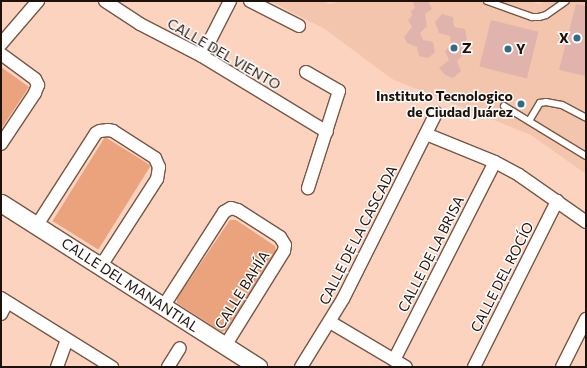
<!DOCTYPE html>
<html>
<head>
<meta charset="utf-8">
<style>
  body { margin:0 }
  #map { position:relative; width:587px; height:368px; overflow:hidden; background:#fbd3be; font-family:Commissioner,sans-serif }
  div>[style] { position:absolute }
  .built>* { inset:0; background:#f3c5ad }
  .green>* { inset:0; background:#eaa37c; transform-origin:0 0 }
  .building>* { inset:0; background:#e0b4ac; transform-origin:0 0 }
  .roads { filter:drop-shadow(1px 0 #785644) drop-shadow(-1px 0 #785644) drop-shadow(0 1px #785644) drop-shadow(0 -1px #785644) }
  .lane>* { height:6px; margin:-3px; padding:0 3px; transform-origin:3px; border-radius:3px; background:#fff }
  .street>* { height:12px; margin:-6px; padding:0 6px; transform-origin:6px; border-radius:6px; background:#fff }
  .secondary>* { height:17px; margin:-8.5px; padding:0 8.5px; transform-origin:8.5px; border-radius:8.5px; background:#fff }
  .dots>* { width:11px; height:11px; translate:-50% -50%; box-sizing:border-box; border:2px solid #fdfdfd; border-radius:50% }
  span { translate:-50% -50%; white-space:nowrap; text-align:center; line-height:1.15; -webkit-text-stroke:3px #fdfdfd; paint-order:stroke }
  .poi-label { font-size:14px; color:#1e110a; font-weight:700 }
  .right { translate:-100% -50%; text-align:right }
  .left { translate:0 -50%; text-align:left }
  .street-label { font-size:14px; color:#1e110a }
  .frame { position:absolute; inset:0; border:2px solid #1e110a; pointer-events:none }
</style>
</head>
<body>
<div id="map">
  <div class="built">
    <i style="clip-path:polygon(270px 1px,324px 1px,328px 4px,344px 1px,530px 1px,539px 4px,544px 1px,586px 1px,586px 174px,531px 135px,392px 79px,325px 29px)"></i>
  </div>
  <div class="green">
    <i style="clip-path:polygon(1px 67px,29px 87px,1px 129px)"></i>
    <i style="left:105px;top:137px;width:54px;height:99px;rotate:32deg"></i>
    <i style="clip-path:polygon(230px 220px,236px 220px,275px 246px,276px 252px,226px 330px,222px 332px,177px 303px,177px 298px)"></i>
  </div>
  <div class="building">
    <i style="clip-path:polygon(415px 1px,428px 1px,432px 9px,425px 14px,427px 26px,420px 33px,423px 40px,433px 42px,435px 52px,428px 58px,419px 56px,417px 47px,407px 43px,404px 37px,412px 27px,408px 20px,412px 16px,411px 11px,415px 8px,413px 3px)"></i>
    <i style="clip-path:polygon(576px 4px,586px 6px,586px 76px,559px 70px)"></i>
    <i style="clip-path:polygon(442px 14px,453px 17px,454px 27px,465px 29px,467px 39px,460px 46px,463px 55px,457px 61px,461px 71px,453px 78px,445px 75px,439px 68px,449px 60px,445px 51px,451px 44px,450px 36px,439px 33px,435px 22px)"></i>
    <i style="left:491px;top:20px;width:49px;height:48px;rotate:14deg"></i>
  </div>
  <div class="roads">
    <div class="lane">
      <i style="left:487px;top:1px;width:48px;rotate:19.6deg"></i>
      <i style="left:532px;top:17px;width:7px"></i>
      <i style="left:539px;top:17px;width:7px;rotate:-16deg"></i>
      <i style="left:546px;top:15px;width:24px;rotate:-35deg"></i>
      <i style="left:504px;top:106px;width:96px;rotate:31.4deg"></i>
      <i style="left:529px;top:121px;width:21px;rotate:-59deg"></i>
      <i style="left:540px;top:103px;width:6px;rotate:-9deg"></i>
      <i style="left:546px;top:102px;width:16px;rotate:11deg"></i>
      <i style="left:562px;top:105px;width:27px;rotate:28deg"></i>
    </div>
    <div class="street">
      <i style="left:105px;top:1px;width:42px;rotate:33.3deg"></i>
      <i style="left:140px;top:24px;width:70px;rotate:27.3deg"></i>
      <i style="left:202px;top:56px;width:146px;rotate:31.3deg"></i>
      <i style="left:250px;top:1px;width:55px;rotate:27deg"></i>
      <i style="left:1px;top:44px;width:57px;rotate:-49.3deg"></i>
      <i style="left:1px;top:54px;width:42px;rotate:36.3deg"></i>
      <i style="left:35px;top:79px;width:7px;rotate:63deg"></i>
      <i style="left:38px;top:85px;width:9px;rotate:111deg"></i>
      <i style="left:35px;top:93px;width:61px;rotate:123.7deg"></i>
      <i style="left:202px;top:56px;width:62px;rotate:-63deg"></i>
      <i style="left:306px;top:72px;width:38px;rotate:30deg"></i>
      <i style="left:339px;top:91px;width:102px;rotate:107.7deg"></i>
      <i style="left:426px;top:134px;width:74px;rotate:22.1deg"></i>
      <i style="left:495px;top:162px;width:27px;rotate:28deg"></i>
      <i style="left:519px;top:175px;width:82px;rotate:35deg"></i>
      <i style="left:37px;top:225px;width:109px;rotate:-57.3deg"></i>
      <i style="left:96px;top:133px;width:4px;rotate:-27deg"></i>
      <i style="left:100px;top:131px;width:8px;rotate:-7deg"></i>
      <i style="left:108px;top:130px;width:5px;rotate:11deg"></i>
      <i style="left:113px;top:131px;width:50px;rotate:32.7deg"></i>
      <i style="left:155px;top:158px;width:10px;rotate:66deg"></i>
      <i style="left:159px;top:167px;width:12px;rotate:99deg"></i>
      <i style="left:157px;top:179px;width:103px;rotate:122.8deg"></i>
      <i style="left:1px;top:298px;width:131px;rotate:31.9deg"></i>
      <i style="left:163px;top:307px;width:113px;rotate:-57.3deg"></i>
      <i style="left:224px;top:212px;width:8px;rotate:-30deg"></i>
      <i style="left:231px;top:208px;width:7px;rotate:16deg"></i>
      <i style="left:238px;top:210px;width:50px;rotate:32.7deg"></i>
      <i style="left:280px;top:237px;width:9px;rotate:58deg"></i>
      <i style="left:285px;top:245px;width:6px;rotate:99deg"></i>
      <i style="left:284px;top:251px;width:112px;rotate:121.8deg"></i>
      <i style="left:1px;top:314px;width:13px;rotate:-63deg"></i>
      <i style="left:330px;top:322px;width:88px;rotate:30.6deg"></i>
      <i style="left:394px;top:360px;width:222px;rotate:-63deg"></i>
      <i style="left:57px;top:367px;width:29px;rotate:-70deg"></i>
      <i style="left:168px;top:367px;width:22px;rotate:-58deg"></i>
      <i style="left:301px;top:367px;width:80px;rotate:-58.3deg"></i>
      <i style="left:343px;top:299px;width:208px;rotate:-63.4deg"></i>
      <i style="left:474px;top:367px;width:186px;rotate:-63.4deg"></i>
      <i style="left:562px;top:367px;width:54px;rotate:-63.4deg"></i>
    </div>
    <div class="secondary">
      <i style="left:1px;top:203px;width:305px;rotate:32.5deg"></i>
    </div>
  </div>
  <div class="dots">
    <i style="left:577px;top:38px;background:#316b84"></i>
    <i style="left:454px;top:48px;background:#316b84"></i>
    <i style="left:508px;top:49px;background:#316b84"></i>
    <i style="left:521px;top:104px;background:#316b84"></i>
  </div>
  <div class="poi-label">
    <span class="right" style="left:569px;top:38px">X</span>
    <span class="left" style="left:462px;top:48px">Z</span>
    <span class="left" style="left:516px;top:49px">Y</span>
    <span class="right" style="left:513px;top:104px">Instituto Tecnologico<br>de Ciudad Juárez</span>
  </div>
  <div class="street-label">
    <span style="left:224px;top:54px;rotate:30deg">CALLE DEL VIENTO</span>
    <span style="left:358px;top:235px;rotate:-63deg">CALLE DE LA CASCADA</span>
    <span style="left:431px;top:254px;rotate:-63deg">CALLE DE LA BRISA</span>
    <span style="left:502px;top:277px;rotate:-63deg">CALLE DEL ROCÍO</span>
    <span style="left:130px;top:285px;rotate:33deg">CALLE DEL MANANTIAL</span>
    <span style="left:242px;top:290px;rotate:-58deg">CALLE BAHÍA</span>
  </div>
  <div class="frame"></div>
</div>
</body>
</html>
